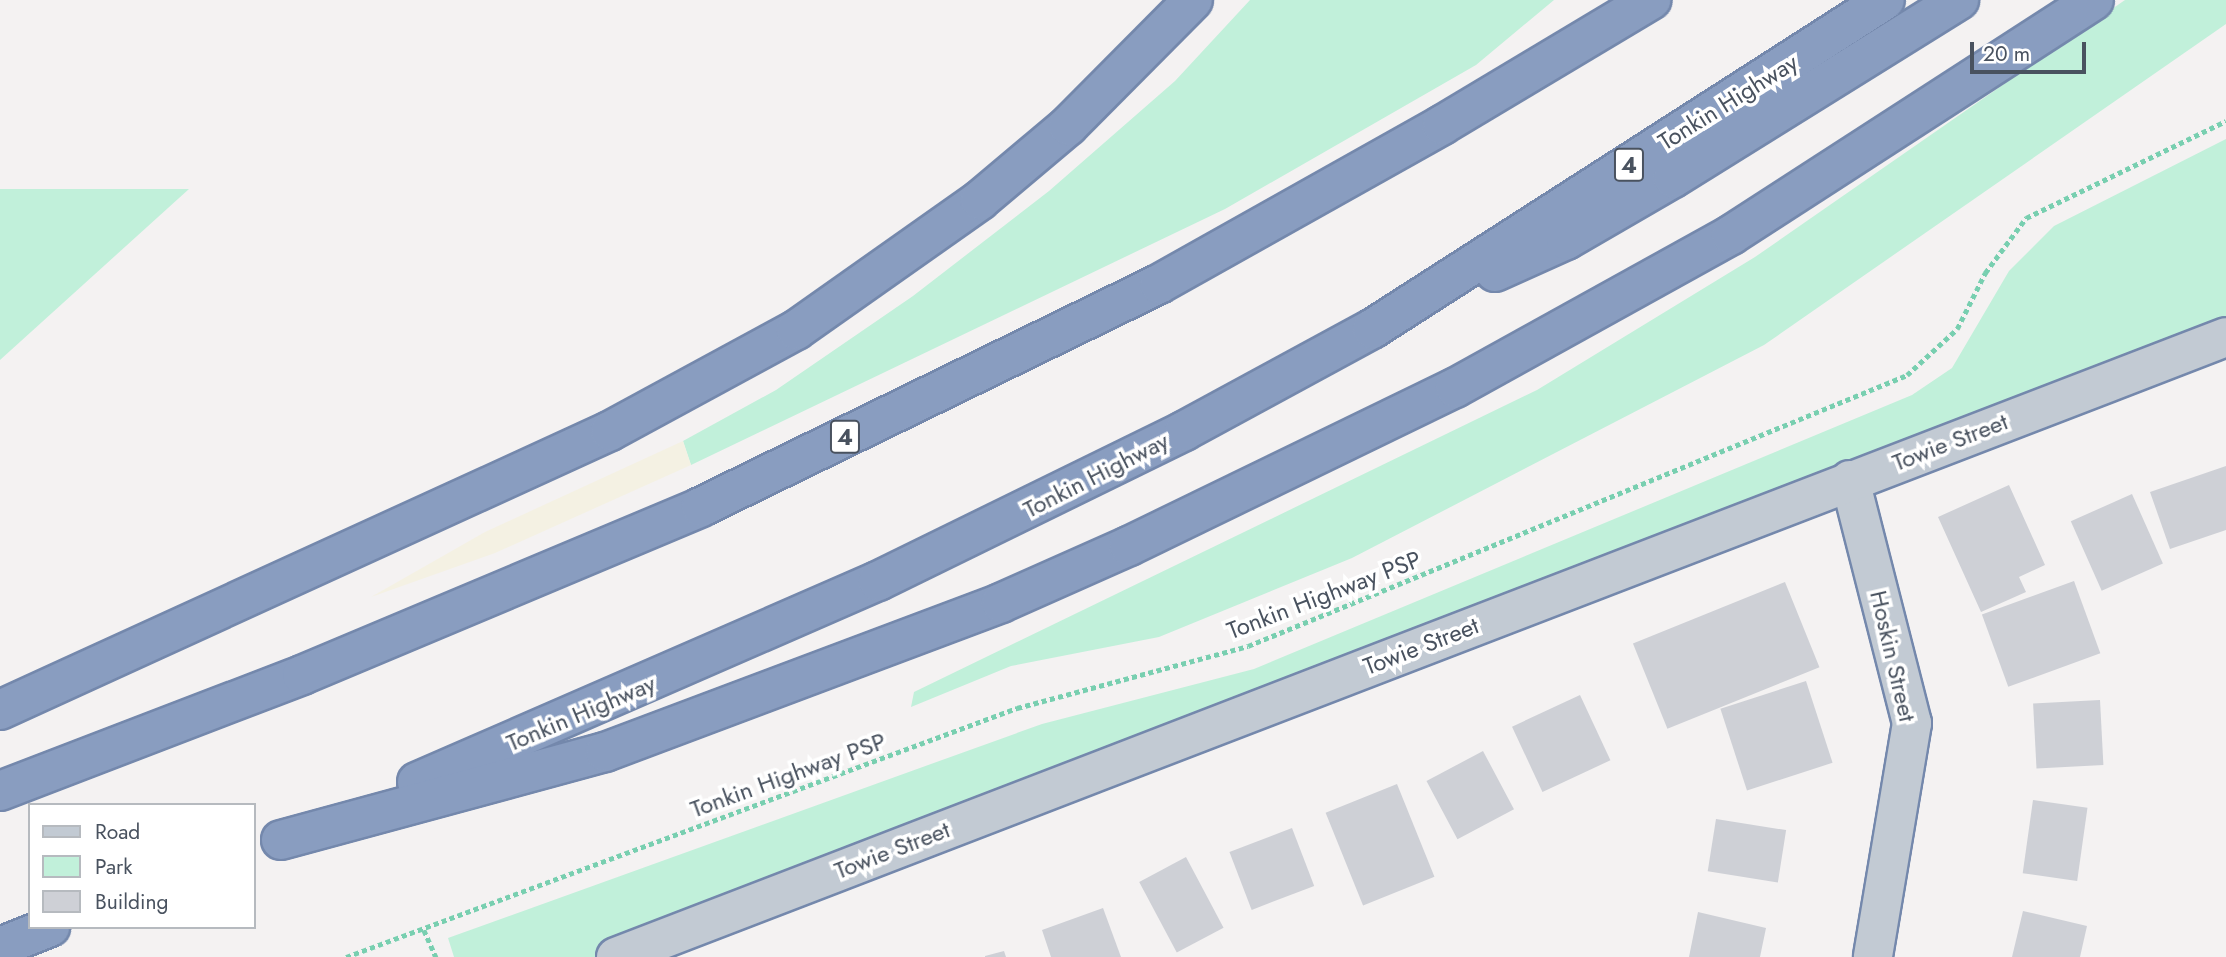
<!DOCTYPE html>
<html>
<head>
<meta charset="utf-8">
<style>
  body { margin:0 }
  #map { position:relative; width:2226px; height:957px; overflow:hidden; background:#f4f2f2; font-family:Jost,sans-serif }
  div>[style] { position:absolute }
  .green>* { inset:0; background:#c1f0da }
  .sand>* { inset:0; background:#f4f1e3 }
  .building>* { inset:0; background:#ced0d6; transform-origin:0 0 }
  .path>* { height:4.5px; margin-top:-2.25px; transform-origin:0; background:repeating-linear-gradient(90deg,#78cfb0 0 5px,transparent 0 8.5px) }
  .roads { filter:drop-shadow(2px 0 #7488ac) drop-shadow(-2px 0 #7488ac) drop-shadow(0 2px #7488ac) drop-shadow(0 -2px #7488ac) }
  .minor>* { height:38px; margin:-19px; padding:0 19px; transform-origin:19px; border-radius:19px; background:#c2cad3 }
  .motorway>* { height:38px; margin:-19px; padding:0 19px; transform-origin:19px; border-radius:19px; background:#899dc0 }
  span { translate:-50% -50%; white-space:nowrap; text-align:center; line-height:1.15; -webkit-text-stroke:7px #fff; paint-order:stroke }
  .shield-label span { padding:2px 5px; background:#fff; border:2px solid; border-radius:5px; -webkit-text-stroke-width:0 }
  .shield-label { font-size:23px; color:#49525f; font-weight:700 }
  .street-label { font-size:24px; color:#49525f }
  .legend { position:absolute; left:28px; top:803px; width:228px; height:126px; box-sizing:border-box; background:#fff; border:2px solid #b6babf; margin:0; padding:9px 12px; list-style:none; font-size:21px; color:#49525f }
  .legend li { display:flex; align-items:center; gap:14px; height:35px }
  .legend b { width:35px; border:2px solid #b6babf }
  .scale { position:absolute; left:1970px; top:42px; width:116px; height:32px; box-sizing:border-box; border:4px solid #49525f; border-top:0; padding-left:9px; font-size:21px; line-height:24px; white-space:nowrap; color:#49525f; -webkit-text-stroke:5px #fff; paint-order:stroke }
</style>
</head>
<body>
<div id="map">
  <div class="green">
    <i style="clip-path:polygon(1250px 0,1554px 0,1476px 65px,1225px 209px,691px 465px,683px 441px,776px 390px,913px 296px,1049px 191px,1175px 81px)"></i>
    <i style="clip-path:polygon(2125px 0,2226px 0,2226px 24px,1764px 345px,1352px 558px,1159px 637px,1011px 666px,911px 707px,914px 692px,1537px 390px,1755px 257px)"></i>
    <i style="clip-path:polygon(2226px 139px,2226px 337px,616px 957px,454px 957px,448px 938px,1042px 724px,1254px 669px,1912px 395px,1952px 368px,2009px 271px,2054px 226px)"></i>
    <i style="clip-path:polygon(0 189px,189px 189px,0 360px)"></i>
  </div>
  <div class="sand">
    <i style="clip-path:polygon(683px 441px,691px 465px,495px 553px,371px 597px,485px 532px)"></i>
  </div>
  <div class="building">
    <i style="clip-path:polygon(2226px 466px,2226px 530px,2170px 549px,2150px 492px)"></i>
    <i style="clip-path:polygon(2009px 485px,2045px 565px,2019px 577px,2026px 592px,1981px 612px,1938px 517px)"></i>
    <i style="left:2132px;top:494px;width:76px;height:67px;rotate:66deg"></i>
    <i style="left:2074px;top:581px;width:77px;height:98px;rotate:70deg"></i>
    <i style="left:1785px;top:582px;width:92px;height:164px;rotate:68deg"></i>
    <i style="left:1806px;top:681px;width:86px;height:90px;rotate:72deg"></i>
    <i style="left:1580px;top:695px;width:72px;height:75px;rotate:65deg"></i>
    <i style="left:2100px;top:700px;width:65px;height:67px;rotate:87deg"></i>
    <i style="left:1483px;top:751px;width:66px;height:64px;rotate:62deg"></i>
    <i style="left:1397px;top:784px;width:100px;height:77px;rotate:68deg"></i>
    <i style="left:2033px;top:800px;width:55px;height:74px;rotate:8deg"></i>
    <i style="left:1716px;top:819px;width:71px;height:53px;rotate:9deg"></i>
    <i style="left:1292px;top:828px;width:62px;height:67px;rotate:69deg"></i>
    <i style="left:1186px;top:857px;width:80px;height:53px;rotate:62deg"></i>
    <i style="clip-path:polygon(1103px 908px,1121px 957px,1051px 957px,1042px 930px)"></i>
    <i style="clip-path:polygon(2023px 911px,2087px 926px,2080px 957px,2012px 957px)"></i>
    <i style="clip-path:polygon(1698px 912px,1766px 928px,1760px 957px,1689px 957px)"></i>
    <i style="clip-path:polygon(1004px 951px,1006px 957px,985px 957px,985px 956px)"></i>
  </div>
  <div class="path">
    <i style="left:424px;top:930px;width:30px;rotate:66deg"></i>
    <i style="left:346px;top:957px;width:716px;rotate:-20.36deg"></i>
    <i style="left:1017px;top:708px;width:239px;rotate:-15deg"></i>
    <i style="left:1248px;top:646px;width:713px;rotate:-22.35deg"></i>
    <i style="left:1907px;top:375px;width:68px;rotate:-42.6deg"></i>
    <i style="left:1957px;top:329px;width:63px;rotate:-63.4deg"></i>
    <i style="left:1985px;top:273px;width:69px;rotate:-53.3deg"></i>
    <i style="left:2026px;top:218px;width:222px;rotate:-25.9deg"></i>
  </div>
  <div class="roads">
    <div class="minor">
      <i style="left:1850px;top:480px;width:251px;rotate:75.7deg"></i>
      <i style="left:1912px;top:723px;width:237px;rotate:99.5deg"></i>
      <i style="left:616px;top:957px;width:1725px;rotate:-21.06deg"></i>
    </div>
    <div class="motorway">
      <i style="left:1495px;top:272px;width:78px;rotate:-24.3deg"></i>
      <i style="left:1566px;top:240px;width:124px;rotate:-30.1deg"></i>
      <i style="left:1673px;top:178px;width:337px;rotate:-31.9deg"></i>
      <i style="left:0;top:710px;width:671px;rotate:-24.58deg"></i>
      <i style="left:610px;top:431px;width:212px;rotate:-28.5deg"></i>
      <i style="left:796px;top:330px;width:225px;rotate:-35.2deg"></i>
      <i style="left:980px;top:200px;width:115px;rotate:-40.1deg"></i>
      <i style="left:1068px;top:126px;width:177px;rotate:-45.2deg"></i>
      <i style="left:417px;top:782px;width:503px;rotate:-23.56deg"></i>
      <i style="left:878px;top:581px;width:341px;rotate:-26.1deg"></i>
      <i style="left:1184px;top:431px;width:214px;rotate:-28.5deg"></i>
      <i style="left:1372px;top:329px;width:609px;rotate:-32.67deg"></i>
      <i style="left:0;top:791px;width:324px;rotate:-21deg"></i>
      <i style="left:302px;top:675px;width:433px;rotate:-22.8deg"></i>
      <i style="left:701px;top:507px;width:509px;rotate:-25.96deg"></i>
      <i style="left:1159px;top:284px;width:325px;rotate:-29.3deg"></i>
      <i style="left:1442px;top:125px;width:244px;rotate:-30.9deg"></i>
      <i style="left:281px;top:840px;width:336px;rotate:-15.2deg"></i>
      <i style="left:605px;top:752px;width:423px;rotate:-20.6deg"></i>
      <i style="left:1001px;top:603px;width:140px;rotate:-24deg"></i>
      <i style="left:1129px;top:546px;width:362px;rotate:-25.9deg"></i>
      <i style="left:1455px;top:388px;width:316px;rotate:-29deg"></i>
      <i style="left:1731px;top:235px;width:432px;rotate:-32.9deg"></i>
      <i style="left:0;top:947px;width:54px;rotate:-21.8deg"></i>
    </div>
  </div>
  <div class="shield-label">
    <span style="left:1629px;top:165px">4</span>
    <span style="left:845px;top:437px">4</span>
  </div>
  <div class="street-label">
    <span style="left:1728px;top:102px;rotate:-32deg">Tonkin Highway</span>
    <span style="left:1950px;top:442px;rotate:-21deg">Towie Street</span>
    <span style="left:1096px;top:475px;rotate:-27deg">Tonkin Highway</span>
    <span style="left:1324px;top:595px;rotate:-21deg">Tonkin Highway PSP</span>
    <span style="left:1421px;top:646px;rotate:-21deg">Towie Street</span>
    <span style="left:1893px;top:656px;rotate:77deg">Hoskin Street</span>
    <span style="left:581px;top:713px;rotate:-23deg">Tonkin Highway</span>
    <span style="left:788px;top:775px;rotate:-20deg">Tonkin Highway PSP</span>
    <span style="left:892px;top:850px;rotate:-21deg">Towie Street</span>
  </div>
  <ul class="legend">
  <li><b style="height:9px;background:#c2cad3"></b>Road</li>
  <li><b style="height:19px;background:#c1f0da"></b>Park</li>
  <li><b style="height:19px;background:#ced0d6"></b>Building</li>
  </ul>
  <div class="scale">20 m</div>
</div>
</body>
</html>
